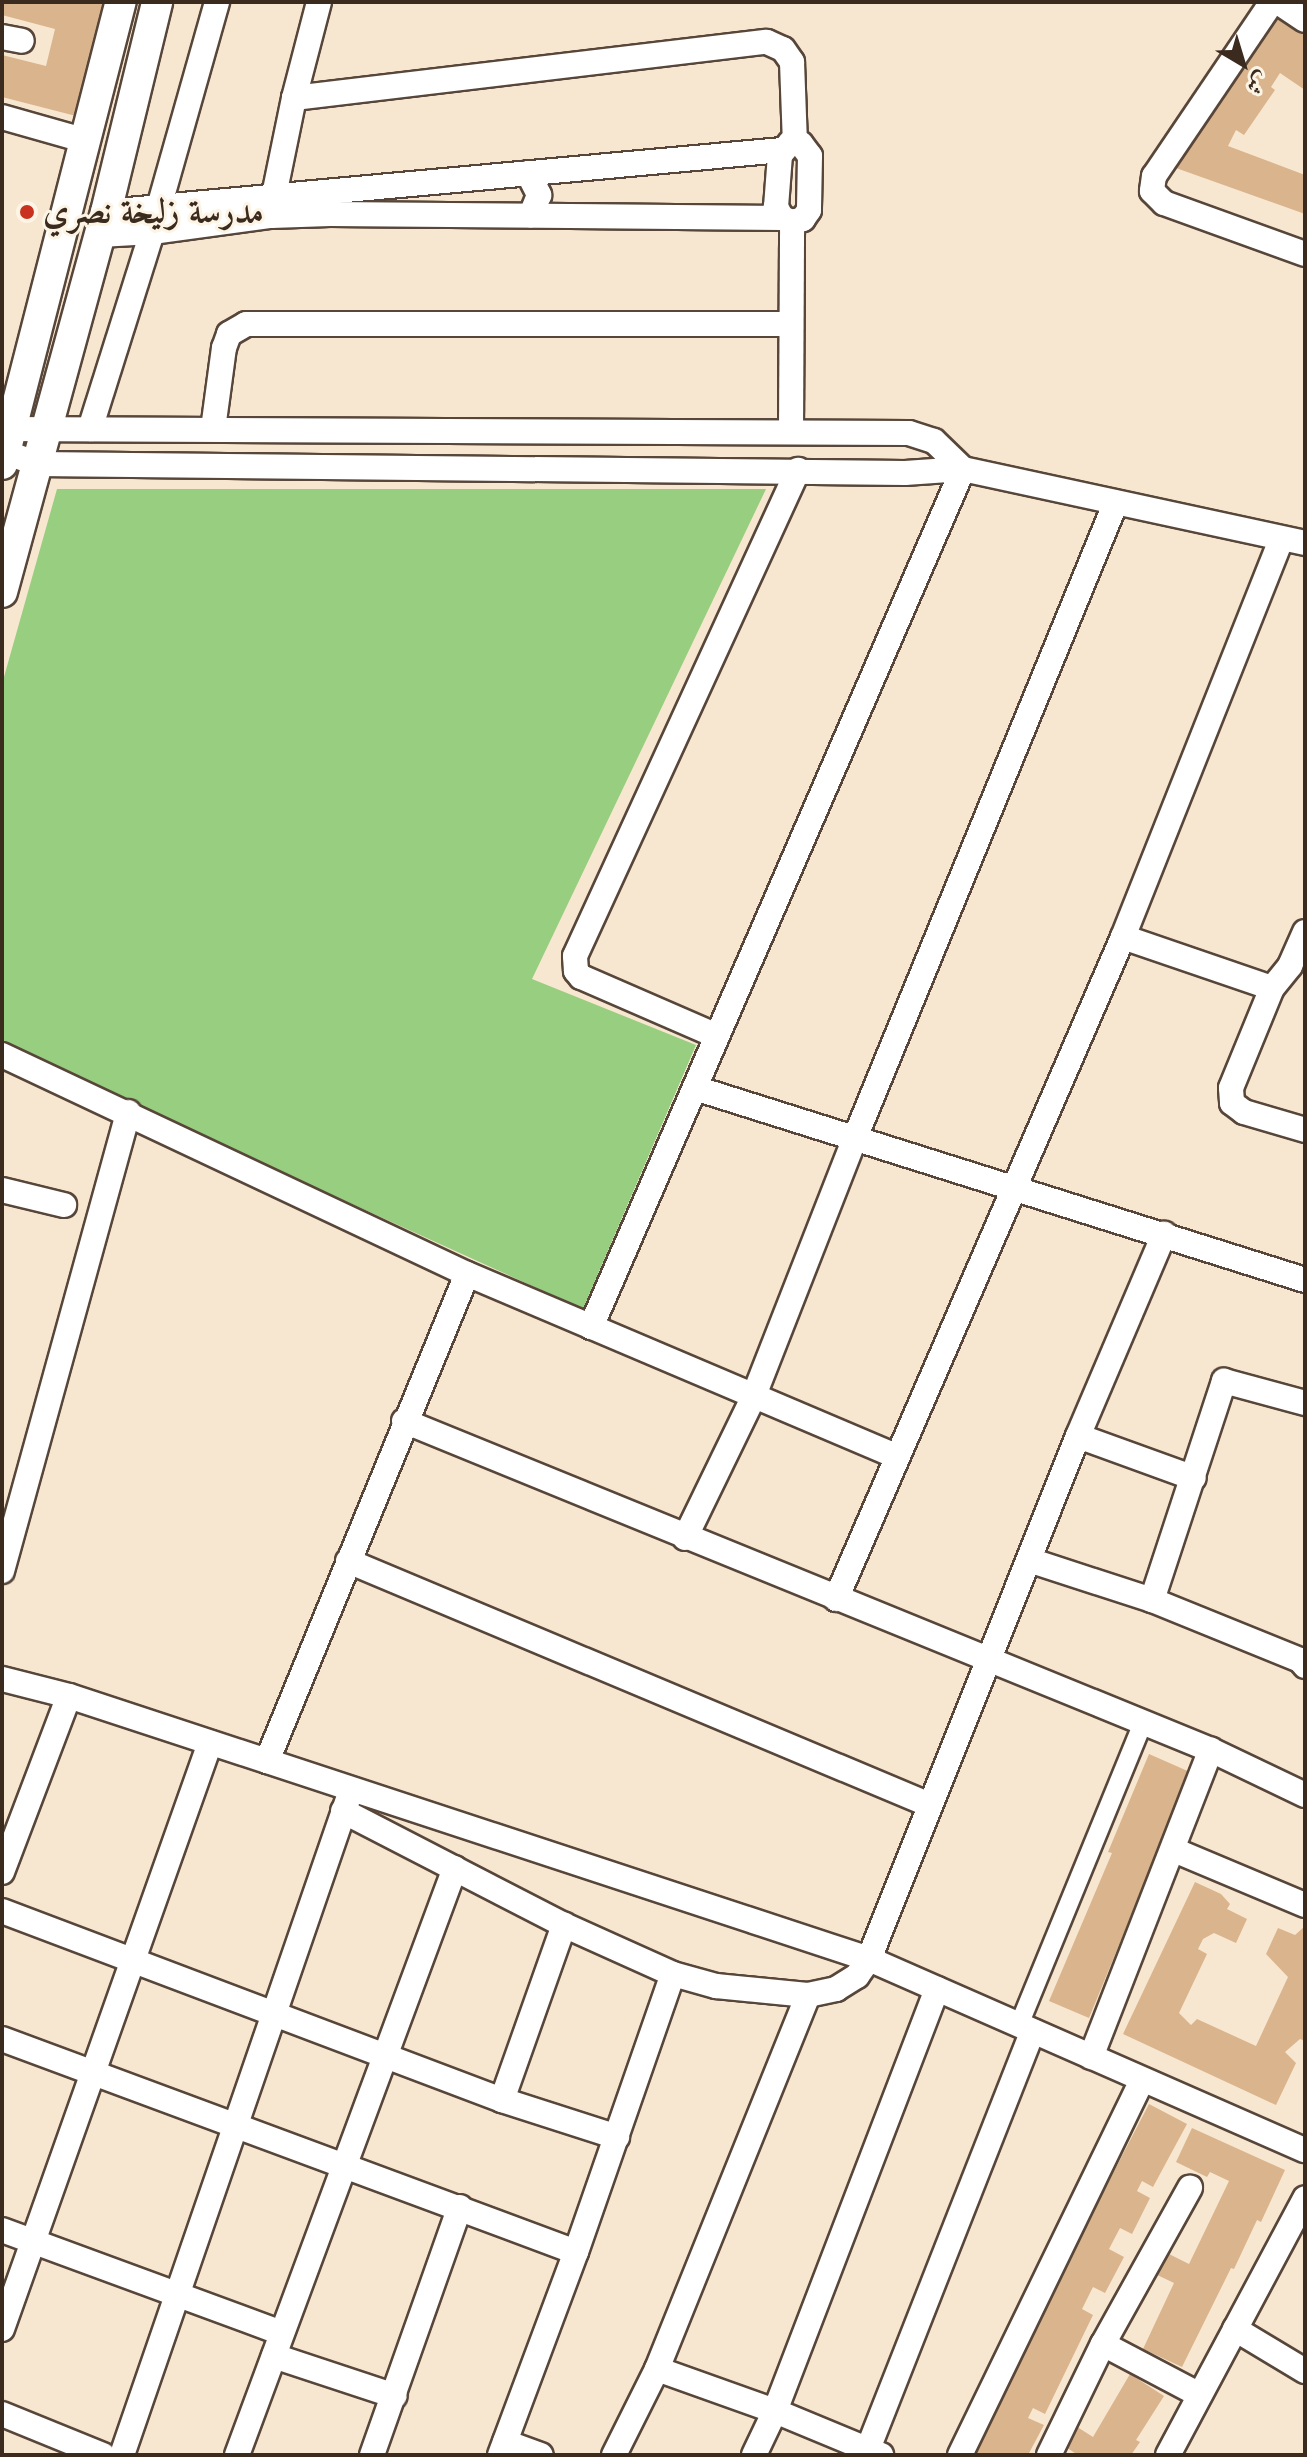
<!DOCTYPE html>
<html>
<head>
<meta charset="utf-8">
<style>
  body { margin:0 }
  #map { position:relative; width:1307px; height:2457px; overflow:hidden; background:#f8e7d0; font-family:Cardo,Amiri,serif }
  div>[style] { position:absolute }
  .green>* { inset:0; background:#97ce7f }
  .building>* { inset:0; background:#dab48c }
  .roads { filter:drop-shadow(2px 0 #574639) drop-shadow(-2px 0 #574639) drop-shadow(0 2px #574639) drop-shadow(0 -2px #574639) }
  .pedestrian>* { height:18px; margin:-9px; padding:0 9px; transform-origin:9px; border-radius:9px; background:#fff }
  .minor>* { height:24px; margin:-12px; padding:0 12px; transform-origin:12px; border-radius:12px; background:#fff }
  .tertiary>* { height:30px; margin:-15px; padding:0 15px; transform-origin:15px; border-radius:15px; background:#fff }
  .dots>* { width:22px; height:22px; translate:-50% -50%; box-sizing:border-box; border:4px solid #fcf5e5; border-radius:50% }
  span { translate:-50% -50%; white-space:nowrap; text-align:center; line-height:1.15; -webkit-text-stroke:6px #fcf5e5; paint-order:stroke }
  .poi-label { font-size:34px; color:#3b2a1e; font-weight:700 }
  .left { translate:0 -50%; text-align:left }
  .frame { position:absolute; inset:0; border:4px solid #3b2a1e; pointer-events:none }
  .north { position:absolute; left:1203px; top:24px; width:80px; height:80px; -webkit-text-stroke:6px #fcf5e5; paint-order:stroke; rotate:142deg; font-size:22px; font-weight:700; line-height:32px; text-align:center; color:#3b2a1e }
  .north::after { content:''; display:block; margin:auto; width:28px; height:36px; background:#3b2a1e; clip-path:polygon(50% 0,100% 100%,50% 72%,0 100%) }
</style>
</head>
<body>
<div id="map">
  <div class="green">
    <i style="clip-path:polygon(57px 489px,766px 489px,532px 979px,696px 1045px,583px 1309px,2px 1045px,2px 684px)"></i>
  </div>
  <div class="building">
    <i style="clip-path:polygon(2px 2px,104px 2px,76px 116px,2px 97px,2px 55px,46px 66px,55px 29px,2px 15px)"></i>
    <i style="clip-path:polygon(1276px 16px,1305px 35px,1305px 90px,1280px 73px,1271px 87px,1275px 90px,1244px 135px,1236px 130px,1228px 146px,1305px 175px,1305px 214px,1176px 168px)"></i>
    <i style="clip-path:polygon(1149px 1754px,1190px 1772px,1089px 2018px,1049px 2001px,1112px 1853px,1108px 1852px)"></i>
    <i style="clip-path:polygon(1195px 1882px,1221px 1894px,1230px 1904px,1227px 1909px,1247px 1919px,1236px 1943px,1214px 1933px,1203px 1939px,1198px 1949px,1207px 1954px,1179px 2013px,1191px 2025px,1197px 2019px,1256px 2046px,1288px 1977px,1266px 1954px,1278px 1928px,1295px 1935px,1305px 1926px,1305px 2041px,1300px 2039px,1285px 2052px,1296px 2063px,1276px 2105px,1123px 2034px)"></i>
    <i style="clip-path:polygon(1149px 2104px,1187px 2124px,1153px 2187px,1142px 2181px,1137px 2191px,1150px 2198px,1132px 2234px,1120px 2228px,1109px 2249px,1124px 2257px,1105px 2293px,1093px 2287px,1082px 2309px,1093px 2315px,1045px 2414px,1033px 2408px,1028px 2418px,1044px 2425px,1028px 2455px,966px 2455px)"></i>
    <i style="clip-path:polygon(1192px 2128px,1285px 2170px,1261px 2222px,1257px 2220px,1234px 2269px,1231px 2268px,1182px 2367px,1143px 2349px,1174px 2283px,1151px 2272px,1161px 2250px,1189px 2264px,1229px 2181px,1210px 2172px,1207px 2177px,1176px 2162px)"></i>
    <i style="clip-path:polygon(1130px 2374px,1164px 2396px,1136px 2440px,1140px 2442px,1131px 2455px,1078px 2455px,1058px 2442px,1071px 2423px,1093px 2437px)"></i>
  </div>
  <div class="roads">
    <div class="pedestrian">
      <i style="left:1019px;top:2025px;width:326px;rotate:-67.7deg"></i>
    </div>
    <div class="minor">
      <i style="left:1272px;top:2px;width:210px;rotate:124.1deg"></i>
      <i style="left:1154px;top:176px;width:15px;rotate:98deg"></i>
      <i style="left:1152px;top:191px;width:17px;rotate:45deg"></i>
      <i style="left:1164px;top:203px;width:150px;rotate:19.9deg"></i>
      <i style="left:1278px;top:2px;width:32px;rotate:34deg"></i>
      <i style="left:2px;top:37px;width:20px;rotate:11deg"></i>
      <i style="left:294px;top:98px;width:476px;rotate:-6.8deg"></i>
      <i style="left:767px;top:42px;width:17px;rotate:24deg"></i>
      <i style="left:783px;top:49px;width:16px;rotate:55deg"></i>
      <i style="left:792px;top:62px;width:81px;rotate:87.9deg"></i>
      <i style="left:2px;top:117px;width:88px;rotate:15.8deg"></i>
      <i style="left:790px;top:143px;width:11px;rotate:5deg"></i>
      <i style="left:801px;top:144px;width:15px;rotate:53deg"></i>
      <i style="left:810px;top:156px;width:54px;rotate:91.1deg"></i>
      <i style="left:809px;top:210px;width:11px;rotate:124deg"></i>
      <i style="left:803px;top:219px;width:11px;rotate:165deg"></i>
      <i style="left:792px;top:222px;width:11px;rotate:-158deg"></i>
      <i style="left:782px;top:218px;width:13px;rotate:-119deg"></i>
      <i style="left:776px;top:207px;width:52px;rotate:-85.6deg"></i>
      <i style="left:780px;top:155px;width:16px;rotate:-50deg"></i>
      <i style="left:528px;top:173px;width:25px;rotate:63deg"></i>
      <i style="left:539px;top:195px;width:22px;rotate:112deg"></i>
      <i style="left:271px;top:210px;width:114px;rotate:-78.4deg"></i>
      <i style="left:294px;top:98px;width:99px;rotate:-75.4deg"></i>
      <i style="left:106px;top:212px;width:679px;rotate:-5.24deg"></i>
      <i style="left:100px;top:235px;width:52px;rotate:-3.3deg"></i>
      <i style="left:152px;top:232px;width:120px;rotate:-7.7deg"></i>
      <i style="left:271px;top:216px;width:59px;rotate:-1.9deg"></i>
      <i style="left:330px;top:214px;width:452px;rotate:0.5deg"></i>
      <i style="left:2px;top:429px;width:907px;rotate:0.25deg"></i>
      <i style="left:909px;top:433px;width:26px;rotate:18deg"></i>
      <i style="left:934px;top:441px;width:40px;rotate:44deg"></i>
      <i style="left:90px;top:429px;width:207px;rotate:-72.5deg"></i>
      <i style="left:152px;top:232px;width:239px;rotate:-74.2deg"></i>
      <i style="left:213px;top:429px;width:82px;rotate:-82.3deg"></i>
      <i style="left:224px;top:348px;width:15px;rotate:-70deg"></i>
      <i style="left:229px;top:334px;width:20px;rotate:-30deg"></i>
      <i style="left:246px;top:324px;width:545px"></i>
      <i style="left:791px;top:432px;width:210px;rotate:-89.7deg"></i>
      <i style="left:2px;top:451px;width:37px;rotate:20deg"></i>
      <i style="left:37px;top:464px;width:868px;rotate:0.59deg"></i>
      <i style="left:905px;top:473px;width:58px;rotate:-3.9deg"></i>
      <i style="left:963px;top:469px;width:350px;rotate:12.2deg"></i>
      <i style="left:1305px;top:932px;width:37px;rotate:114deg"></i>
      <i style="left:1290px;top:966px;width:28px;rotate:129deg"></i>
      <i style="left:1272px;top:988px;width:108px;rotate:112.3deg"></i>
      <i style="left:1231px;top:1088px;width:15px;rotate:86deg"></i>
      <i style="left:1232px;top:1103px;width:15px;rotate:37deg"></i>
      <i style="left:1244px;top:1112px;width:64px;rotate:16.4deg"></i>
      <i style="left:1123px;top:937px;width:157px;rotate:18.9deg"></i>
      <i style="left:717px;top:1036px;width:148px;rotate:-156.5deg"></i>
      <i style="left:581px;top:977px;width:8px;rotate:-130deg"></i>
      <i style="left:576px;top:971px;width:15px;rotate:-94deg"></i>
      <i style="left:575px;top:956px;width:535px;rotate:-65.35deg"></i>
      <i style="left:2px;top:1055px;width:514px;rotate:25.22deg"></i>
      <i style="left:467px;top:1274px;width:466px;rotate:23deg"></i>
      <i style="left:695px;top:1088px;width:640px;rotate:17.47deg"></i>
      <i style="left:2px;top:1190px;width:64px;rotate:13.6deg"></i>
      <i style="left:591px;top:1327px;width:935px;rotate:-66.56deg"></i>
      <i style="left:404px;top:1421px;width:871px;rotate:22.18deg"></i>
      <i style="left:1211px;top:1750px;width:104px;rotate:25.6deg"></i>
      <i style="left:1078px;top:1436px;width:123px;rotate:19.9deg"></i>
      <i style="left:685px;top:1538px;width:156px;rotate:-64.1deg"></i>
      <i style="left:753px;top:1398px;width:279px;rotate:-68.6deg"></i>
      <i style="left:855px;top:1138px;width:687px;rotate:-67.69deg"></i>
      <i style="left:1029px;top:1560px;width:129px;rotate:18deg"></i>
      <i style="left:1152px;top:1600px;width:160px;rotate:22.1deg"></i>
      <i style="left:1300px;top:1660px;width:8px;rotate:50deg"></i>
      <i style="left:348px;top:1561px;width:631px;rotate:22.75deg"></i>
      <i style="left:2px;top:1571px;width:476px;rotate:-74.6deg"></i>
      <i style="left:836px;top:1599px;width:722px;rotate:-66.56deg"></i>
      <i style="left:1123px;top:937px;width:428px;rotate:-68.3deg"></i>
      <i style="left:1152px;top:1600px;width:231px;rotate:-71.8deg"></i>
      <i style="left:1224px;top:1381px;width:84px;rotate:15.2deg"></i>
      <i style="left:2px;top:1679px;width:69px;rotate:14.2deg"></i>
      <i style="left:69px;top:1696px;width:842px;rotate:18.2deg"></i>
      <i style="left:869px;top:1959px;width:476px;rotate:23.7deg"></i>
      <i style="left:267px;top:1761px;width:526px;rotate:-67.67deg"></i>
      <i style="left:343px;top:1811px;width:249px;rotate:27.3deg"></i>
      <i style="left:564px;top:1925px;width:120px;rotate:24.2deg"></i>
      <i style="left:673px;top:1974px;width:45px;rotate:15.6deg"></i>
      <i style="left:716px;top:1986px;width:92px;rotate:5.6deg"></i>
      <i style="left:808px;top:1995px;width:29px;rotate:-12deg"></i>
      <i style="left:836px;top:1989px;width:25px;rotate:-32deg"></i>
      <i style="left:857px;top:1976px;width:21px;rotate:-55deg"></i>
      <i style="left:869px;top:1959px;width:563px;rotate:-68.22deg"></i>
      <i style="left:1078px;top:1436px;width:220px;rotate:-66.9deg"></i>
      <i style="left:1174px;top:1850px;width:142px;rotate:22.8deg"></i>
      <i style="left:2px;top:1872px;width:188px;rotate:-69.2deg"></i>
      <i style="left:2px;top:1911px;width:535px;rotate:20.71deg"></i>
      <i style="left:502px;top:2100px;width:121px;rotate:17.8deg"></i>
      <i style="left:2px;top:2039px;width:612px;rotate:20.36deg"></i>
      <i style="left:1091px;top:2057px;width:330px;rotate:-68.7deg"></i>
      <i style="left:502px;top:2100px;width:186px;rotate:-70.5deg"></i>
      <i style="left:2px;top:2230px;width:298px;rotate:20.2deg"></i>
      <i style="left:2px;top:2329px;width:622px;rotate:-70.46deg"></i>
      <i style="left:1235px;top:2329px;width:82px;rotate:31deg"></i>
      <i style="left:1103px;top:2344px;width:107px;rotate:27.8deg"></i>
      <i style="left:274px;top:2356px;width:127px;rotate:18.3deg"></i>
      <i style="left:657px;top:2369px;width:125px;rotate:19.6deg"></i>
      <i style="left:775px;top:2411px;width:115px;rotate:22.5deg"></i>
      <i style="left:2px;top:2414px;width:109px;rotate:22.1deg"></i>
      <i style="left:505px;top:2442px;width:38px;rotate:20deg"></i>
      <i style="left:868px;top:2449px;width:449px;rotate:-68.5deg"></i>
      <i style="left:122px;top:2455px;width:694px;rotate:-70.99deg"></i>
      <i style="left:237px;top:2455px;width:626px;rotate:-69.63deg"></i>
      <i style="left:372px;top:2455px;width:263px;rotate:-70.5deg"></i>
      <i style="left:500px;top:2455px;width:217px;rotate:-69.5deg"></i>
      <i style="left:576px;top:2252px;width:294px;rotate:-70.8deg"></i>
      <i style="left:614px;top:2455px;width:96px;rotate:-63.4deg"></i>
      <i style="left:657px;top:2369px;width:403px;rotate:-68deg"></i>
      <i style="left:754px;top:2455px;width:49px;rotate:-64.5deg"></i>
      <i style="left:775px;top:2411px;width:452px;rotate:-69deg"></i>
      <i style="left:960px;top:2455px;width:417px;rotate:-64.1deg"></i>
      <i style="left:1049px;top:2455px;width:123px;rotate:-64.1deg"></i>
      <i style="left:1103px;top:2344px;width:179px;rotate:-60.9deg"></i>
      <i style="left:1168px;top:2455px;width:291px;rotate:-61.9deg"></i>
    </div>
    <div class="tertiary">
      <i style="left:2px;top:464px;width:477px;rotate:-75.6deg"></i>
      <i style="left:2px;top:592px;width:394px;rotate:-74.7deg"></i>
      <i style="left:106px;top:212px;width:216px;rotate:-76.3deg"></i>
    </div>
  </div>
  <div class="dots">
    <i style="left:27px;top:212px;background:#c8321e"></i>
  </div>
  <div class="poi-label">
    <span class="left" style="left:43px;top:212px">مدرسة زليخة نصري</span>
  </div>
  <div class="frame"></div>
  <div class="north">ش</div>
</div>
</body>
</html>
